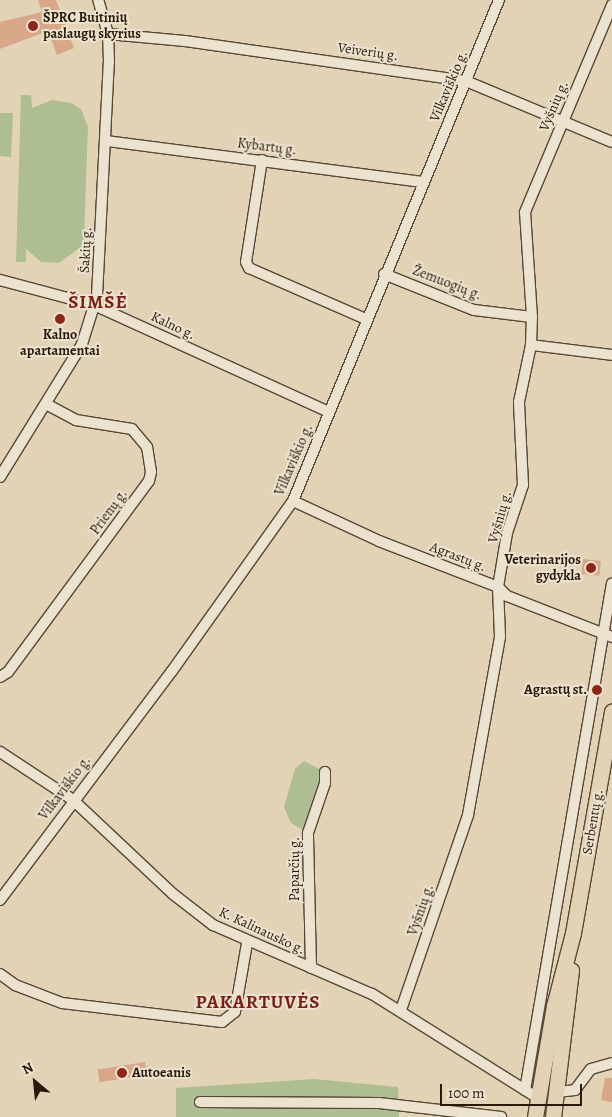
<!DOCTYPE html>
<html>
<head>
<meta charset="utf-8">
<style>
  body { margin:0 }
  #map { position:relative; width:612px; height:1117px; overflow:hidden; background:#e2d3b7; font-family:Alegreya,serif }
  div>[style] { position:absolute }
  .green>* { inset:0; background:#aebe92 }
  .building>* { inset:0; background:#d7a787; transform-origin:0 0 }
  .roads { filter:drop-shadow(1px 0 #574834) drop-shadow(-1px 0 #574834) drop-shadow(0 1px #574834) drop-shadow(0 -1px #574834) }
  .street>* { height:10px; margin:-5px; padding:0 5px; transform-origin:5px; border-radius:5px; background:#ece2d0 }
  .primary>* { height:15px; margin:-7.5px; padding:0 7.5px; transform-origin:7.5px; border-radius:7.5px; background:#e2d3b7 }
  .dots>* { width:14px; height:14px; translate:-50% -50%; box-sizing:border-box; border:2px solid #ece2d0; border-radius:50% }
  span { translate:-50% -50%; white-space:nowrap; text-align:center; line-height:1.15; -webkit-text-stroke:4px #ece2d0; paint-order:stroke }
  .poi-label { font-size:14px; color:#291908; font-weight:700 }
  .left { translate:0 -50%; text-align:left }
  .right { translate:-100% -50%; text-align:right }
  .street-label { font-size:14px; color:#291908 }
  .district-label { font-size:19px; color:#7a1f14; font-weight:700; letter-spacing:1px }
  .north { position:absolute; left:10px; top:1057px; width:50px; height:50px; -webkit-text-stroke:4px #ece2d0; paint-order:stroke; rotate:332deg; font-size:14px; font-weight:700; line-height:20px; text-align:center; color:#291908 }
  .north::after { content:''; display:block; margin:auto; width:18px; height:22px; background:#291908; clip-path:polygon(50% 0,100% 100%,50% 72%,0 100%) }
  .scale { position:absolute; left:440px; top:1084px; width:142px; height:22px; box-sizing:border-box; border:2px solid #291908; border-top:0; padding-left:6px; font-size:15px; line-height:18px; white-space:nowrap; color:#291908; -webkit-text-stroke:4px #ece2d0; paint-order:stroke }
</style>
</head>
<body>
<div id="map">
  <div class="green">
    <i style="clip-path:polygon(21px 95px,31px 95px,32px 108px,52px 100px,71px 103px,81px 109px,88px 127px,84px 238px,81px 247px,59px 263px,41px 262px,26px 249px,26px 262px,16px 262px)"></i>
    <i style="clip-path:polygon(0 113px,13px 113px,11px 157px,0 156px)"></i>
    <i style="clip-path:polygon(304px 761px,325px 772px,308px 833px,291px 823px,284px 807px,295px 769px)"></i>
    <i style="clip-path:polygon(314px 1079px,398px 1087px,399px 1117px,176px 1117px,176px 1088px)"></i>
  </div>
  <div class="building">
    <i style="clip-path:polygon(38px 0,56px 0,74px 48px,57px 55px,48px 31px,0 49px,0 22px,42px 12px)"></i>
    <i style="left:583px;top:559px;width:18px;height:15px;rotate:6deg"></i>
    <i style="left:145px;top:1062px;width:13px;height:48px;rotate:81deg"></i>
    <i style="clip-path:polygon(605px 1078px,612px 1078px,612px 1102px,601px 1100px)"></i>
  </div>
  <div class="roads">
    <div class="street">
      <i style="left:108px;top:34px;width:77px;rotate:5.2deg"></i>
      <i style="left:185px;top:41px;width:284px;rotate:8.1deg"></i>
      <i style="left:466px;top:81px;width:158px;rotate:22.7deg"></i>
      <i style="left:107px;top:141px;width:319px;rotate:7.4deg"></i>
      <i style="left:262px;top:160px;width:103px;rotate:98.9deg"></i>
      <i style="left:246px;top:262px;width:7px;rotate:63deg"></i>
      <i style="left:249px;top:268px;width:128px;rotate:23.6deg"></i>
      <i style="left:384px;top:274px;width:97px;rotate:21.8deg"></i>
      <i style="left:474px;top:310px;width:58px;rotate:6.9deg"></i>
      <i style="left:0;top:280px;width:97px;rotate:14.9deg"></i>
      <i style="left:94px;top:305px;width:258px;rotate:24.5deg"></i>
      <i style="left:531px;top:345px;width:82px;rotate:7deg"></i>
      <i style="left:0;top:477px;width:156px;rotate:-58.3deg"></i>
      <i style="left:82px;top:344px;width:50px;rotate:-72.6deg"></i>
      <i style="left:97px;top:296px;width:234px;rotate:-87.1deg"></i>
      <i style="left:109px;top:62px;width:28px;rotate:-92deg"></i>
      <i style="left:108px;top:34px;width:35px;rotate:-106deg"></i>
      <i style="left:293px;top:501px;width:95px;rotate:24.9deg"></i>
      <i style="left:379px;top:541px;width:128px;rotate:21.1deg"></i>
      <i style="left:498px;top:587px;width:13px;rotate:45deg"></i>
      <i style="left:507px;top:596px;width:113px;rotate:21.3deg"></i>
      <i style="left:0;top:677px;width:9px;rotate:-32deg"></i>
      <i style="left:8px;top:672px;width:237px;rotate:-53.6deg"></i>
      <i style="left:149px;top:481px;width:9px;rotate:-77deg"></i>
      <i style="left:151px;top:472px;width:25px;rotate:-99deg"></i>
      <i style="left:147px;top:447px;width:23px;rotate:-130deg"></i>
      <i style="left:132px;top:429px;width:57px;rotate:-170.9deg"></i>
      <i style="left:76px;top:420px;width:34px;rotate:-152deg"></i>
      <i style="left:0;top:752px;width:87px;rotate:33.3deg"></i>
      <i style="left:73px;top:800px;width:137px;rotate:43.2deg"></i>
      <i style="left:173px;top:894px;width:51px;rotate:37.8deg"></i>
      <i style="left:213px;top:925px;width:173px;rotate:23.5deg"></i>
      <i style="left:372px;top:994px;width:196px;rotate:32.1deg"></i>
      <i style="left:0;top:900px;width:286px;rotate:-53.1deg"></i>
      <i style="left:172px;top:671px;width:209px;rotate:-54.6deg"></i>
      <i style="left:293px;top:501px;width:542px;rotate:-67.65deg"></i>
      <i style="left:311px;top:968px;width:135px;rotate:-91.3deg"></i>
      <i style="left:308px;top:833px;width:53px;rotate:-71.2deg"></i>
      <i style="left:325px;top:783px;width:11px;rotate:-90deg"></i>
      <i style="left:0;top:974px;width:19px;rotate:36deg"></i>
      <i style="left:15px;top:985px;width:50px;rotate:21deg"></i>
      <i style="left:62px;top:1003px;width:161px;rotate:6.8deg"></i>
      <i style="left:222px;top:1022px;width:16px;rotate:-38deg"></i>
      <i style="left:235px;top:1012px;width:70px;rotate:-80.1deg"></i>
      <i style="left:401px;top:1010px;width:206px;rotate:-71deg"></i>
      <i style="left:468px;top:815px;width:181px;rotate:-79.8deg"></i>
      <i style="left:500px;top:637px;width:50px;rotate:-92.3deg"></i>
      <i style="left:498px;top:587px;width:55px;rotate:-80.5deg"></i>
      <i style="left:507px;top:533px;width:51px;rotate:-71.6deg"></i>
      <i style="left:523px;top:485px;width:83px;rotate:-92.8deg"></i>
      <i style="left:519px;top:402px;width:58px;rotate:-78.1deg"></i>
      <i style="left:531px;top:345px;width:28px;rotate:-88deg"></i>
      <i style="left:532px;top:317px;width:105px;rotate:-93.8deg"></i>
      <i style="left:525px;top:212px;width:225px;rotate:-67.2deg"></i>
      <i style="left:525px;top:1090px;width:514px;rotate:-80.26deg"></i>
      <i style="left:557px;top:1092px;width:18px;rotate:-6deg"></i>
      <i style="left:575px;top:1090px;width:26px;rotate:-53deg"></i>
      <i style="left:591px;top:1069px;width:22px;rotate:-16deg"></i>
      <i style="left:200px;top:1102px;width:179px;rotate:0.3deg"></i>
      <i style="left:379px;top:1103px;width:123px;rotate:6.5deg"></i>
    </div>
    <div class="primary">
      <i style="left:535px;top:1117px;width:113px;rotate:-80.3deg"></i>
      <i style="left:554px;top:1006px;width:75px;rotate:-75.4deg"></i>
      <i style="left:573px;top:933px;width:225px;rotate:-80deg"></i>
      <i style="left:553px;top:1117px;width:148px;rotate:-83deg"></i>
    </div>
  </div>
  <div class="dots">
    <i style="left:33px;top:26px;background:#8f2418"></i>
    <i style="left:60px;top:319px;background:#8f2418"></i>
    <i style="left:591px;top:568px;background:#8f2418"></i>
    <i style="left:597px;top:690px;background:#8f2418"></i>
    <i style="left:122px;top:1073px;background:#8f2418"></i>
  </div>
  <div class="poi-label">
    <span class="left" style="left:43px;top:26px">ŠPRC Buitinių<br>paslaugų skyrius</span>
    <span style="left:60px;top:343px">Kalno<br>apartamentai</span>
    <span class="right" style="left:581px;top:568px">Veterinarijos<br>gydykla</span>
    <span class="right" style="left:587px;top:690px">Agrastų st.</span>
    <span class="left" style="left:132px;top:1073px">Autoeanis</span>
  </div>
  <div class="street-label">
    <span style="left:368px;top:52px;rotate:8deg">Veiverių g.</span>
    <span style="left:449px;top:86px;rotate:-67deg">Vilkaviškio g.</span>
    <span style="left:554px;top:106px;rotate:-67deg">Vyšnių g.</span>
    <span style="left:267px;top:147px;rotate:7deg">Kybartų g.</span>
    <span style="left:86px;top:250px;rotate:-87deg">Šakių g.</span>
    <span style="left:447px;top:283px;rotate:21deg">Žemuogių g.</span>
    <span style="left:173px;top:326px;rotate:25deg">Kalno g.</span>
    <span style="left:294px;top:460px;rotate:-67deg">Vilkaviškio g.</span>
    <span style="left:109px;top:512px;rotate:-54deg">Prienų g.</span>
    <span style="left:500px;top:517px;rotate:-74deg">Vyšnių g.</span>
    <span style="left:458px;top:557px;rotate:21deg">Agrastų g.</span>
    <span style="left:65px;top:788px;rotate:-53deg">Vilkaviškio g.</span>
    <span style="left:593px;top:822px;rotate:-80deg">Serbentų g.</span>
    <span style="left:295px;top:869px;rotate:-90deg">Paparčių g.</span>
    <span style="left:421px;top:910px;rotate:-71deg">Vyšnių g.</span>
    <span style="left:262px;top:931px;rotate:25deg">K. Kalinausko g.</span>
  </div>
  <div class="district-label">
    <span style="left:98px;top:303px">ŠIMŠĖ</span>
    <span style="left:258px;top:1003px">PAKARTUVĖS</span>
  </div>
  <div class="north">N</div>
  <div class="scale">100 m</div>
</div>
</body>
</html>
